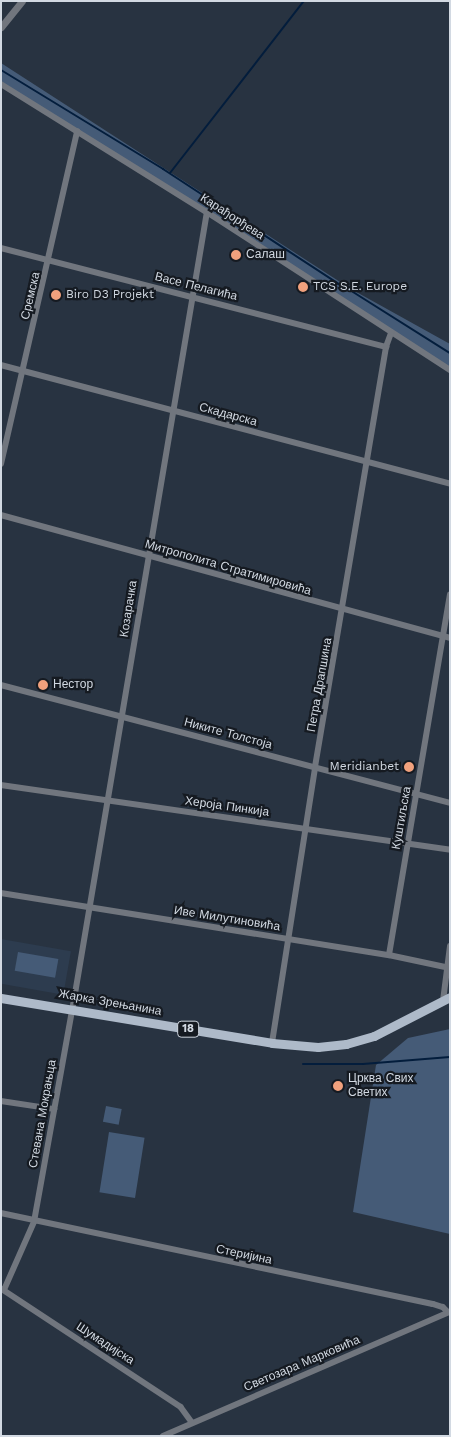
<!DOCTYPE html>
<html>
<head>
<meta charset="utf-8">
<style>
  body { margin:0 }
  #map { position:relative; width:451px; height:1437px; overflow:hidden; background:#283341; font-family:"Work Sans",sans-serif }
  div>[style] { position:absolute }
  .built>* { inset:0; background:#2d3c4f; transform-origin:0 0 }
  .green>* { inset:0; background:#455b77; transform-origin:0 0 }
  .stream>* { height:2px; margin:-1px; padding:0 1px; transform-origin:1px; border-radius:1px; background:#031d3c }
  .minor>* { height:5.5px; margin:-2.75px; padding:0 2.75px; transform-origin:2.75px; border-radius:2.75px; background:#71767e }
  .tertiary>* { height:7px; margin:-3.5px; padding:0 3.5px; transform-origin:3.5px; border-radius:3.5px; background:#71767e }
  .primary>* { height:9px; margin:-4.5px; padding:0 4.5px; transform-origin:4.5px; border-radius:4.5px; background:#aebac9 }
  .dots>* { width:14px; height:14px; translate:-50% -50%; box-sizing:border-box; border:2px solid #151a21; border-radius:50% }
  span { translate:-50% -50%; white-space:nowrap; text-align:center; line-height:1.15; -webkit-text-stroke:4.5px #151a21; paint-order:stroke }
  .shield-label span { padding:1px 4px; background:#151a21; border:1px solid; border-radius:4px; -webkit-text-stroke-width:0 }
  .shield-label { font-size:11px; color:#d2d9e2; font-weight:700 }
  .street-label { font-size:12px; color:#d2d9e2 }
  .poi-label { font-size:12px; color:#d2d9e2 }
  .left { translate:0 -50%; text-align:left }
  .right { translate:-100% -50%; text-align:right }
  .frame { position:absolute; inset:0; border:2px solid #d2d9e2; pointer-events:none }
</style>
</head>
<body>
<div id="map">
  <div class="built">
    <i style="left:1px;top:939px;width:71px;height:44px;rotate:10deg"></i>
  </div>
  <div class="green">
    <i style="clip-path:polygon(1px 63px,351px 289px,450px 344px,450px 371px,1px 83px)"></i>
    <i style="left:18px;top:952px;width:41px;height:19px;rotate:10deg"></i>
    <i style="clip-path:polygon(450px 1029px,450px 1234px,353px 1212px,376px 1065px,408px 1038px)"></i>
    <i style="left:106px;top:1106px;width:16px;height:16px;rotate:11deg"></i>
    <i style="left:109px;top:1132px;width:36px;height:61px;rotate:9deg"></i>
  </div>
  <div class="stream">
    <i style="left:1px;top:70px;width:190px;rotate:31.4deg"></i>
    <i style="left:163px;top:169px;width:214px;rotate:33.2deg"></i>
    <i style="left:170px;top:173px;width:218px;rotate:-52.1deg"></i>
    <i style="left:353px;top:292px;width:115px;rotate:32.2deg"></i>
    <i style="left:303px;top:1064px;width:60px"></i>
    <i style="left:363px;top:1064px;width:87px;rotate:-4.6deg"></i>
  </div>
  <div class="minor">
    <i style="left:1px;top:84px;width:243px;rotate:31.9deg"></i>
    <i style="left:207px;top:212px;width:290px;rotate:33deg"></i>
    <i style="left:1px;top:248px;width:398px;rotate:14.4deg"></i>
    <i style="left:1px;top:365px;width:465px;rotate:14.8deg"></i>
    <i style="left:1px;top:464px;width:341px;rotate:-77.1deg"></i>
    <i style="left:1px;top:515px;width:466px;rotate:15.3deg"></i>
    <i style="left:1px;top:685px;width:464px;rotate:14.7deg"></i>
    <i style="left:1px;top:785px;width:454px;rotate:8.2deg"></i>
    <i style="left:1px;top:893px;width:393px;rotate:9.1deg"></i>
    <i style="left:389px;top:955px;width:62px;rotate:12deg"></i>
    <i style="left:389px;top:955px;width:365px;rotate:-80.4deg"></i>
    <i style="left:443px;top:1001px;width:55px;rotate:-82.7deg"></i>
    <i style="left:272px;top:1043px;width:279px;rotate:-81.1deg"></i>
    <i style="left:315px;top:767px;width:426px;rotate:-80.4deg"></i>
    <i style="left:386px;top:347px;width:15px;rotate:-70deg"></i>
    <i style="left:1px;top:1101px;width:54px;rotate:8.6deg"></i>
    <i style="left:1px;top:1213px;width:441px;rotate:11.9deg"></i>
    <i style="left:433px;top:1304px;width:10px;rotate:17deg"></i>
    <i style="left:443px;top:1307px;width:7px;rotate:45deg"></i>
    <i style="left:2px;top:1289px;width:214px;rotate:33.4deg"></i>
    <i style="left:181px;top:1407px;width:19px;rotate:54deg"></i>
    <i style="left:4px;top:1290px;width:74px;rotate:-66.2deg"></i>
    <i style="left:34px;top:1222px;width:232px;rotate:-79.8deg"></i>
    <i style="left:75px;top:994px;width:793px;rotate:-80.42deg"></i>
    <i style="left:163px;top:1436px;width:313px;rotate:-23.4deg"></i>
  </div>
  <div class="tertiary">
    <i style="left:1px;top:27px;width:33px;rotate:-51deg"></i>
  </div>
  <div class="primary">
    <i style="left:1px;top:998px;width:275px;rotate:9.4deg"></i>
    <i style="left:272px;top:1043px;width:46px;rotate:5deg"></i>
    <i style="left:318px;top:1047px;width:28px;rotate:-6deg"></i>
    <i style="left:346px;top:1044px;width:29px;rotate:-16deg"></i>
    <i style="left:374px;top:1036px;width:85px;rotate:-27.2deg"></i>
  </div>
  <div class="dots">
    <i style="left:236px;top:255px;background:#f1a17d"></i>
    <i style="left:303px;top:287px;background:#f1a17d"></i>
    <i style="left:56px;top:295px;background:#f1a17d"></i>
    <i style="left:43px;top:685px;background:#f1a17d"></i>
    <i style="left:409px;top:767px;background:#f1a17d"></i>
    <i style="left:338px;top:1086px;background:#f1a17d"></i>
  </div>
  <div class="shield-label">
    <span style="left:188px;top:1029px">18</span>
  </div>
  <div class="street-label">
    <span style="left:232px;top:217px;rotate:33deg">Карађорђева</span>
    <span style="left:196px;top:287px;rotate:14deg">Васе Пелагића</span>
    <span style="left:31px;top:296px;rotate:-77deg">Сремска</span>
    <span style="left:228px;top:415px;rotate:15deg">Скадарска</span>
    <span style="left:228px;top:568px;rotate:16deg">Митрополита Стратимировића</span>
    <span style="left:129px;top:609px;rotate:-81deg">Козарачка</span>
    <span style="left:320px;top:685px;rotate:-80deg">Петра Драпшина</span>
    <span style="left:228px;top:734px;rotate:15deg">Никите Толстоја</span>
    <span style="left:227px;top:807px;rotate:8deg">Хероја Пинкија</span>
    <span style="left:402px;top:818px;rotate:-80deg">Куштиљска</span>
    <span style="left:227px;top:919px;rotate:9deg">Иве Милутиновића</span>
    <span style="left:110px;top:1003px;rotate:10deg">Жарка Зрењанина</span>
    <span style="left:43px;top:1114px;rotate:-80deg">Стевана Мокрањца</span>
    <span style="left:244px;top:1255px;rotate:12deg">Стеријина</span>
    <span style="left:105px;top:1344px;rotate:33deg">Шумадијска</span>
    <span style="left:302px;top:1364px;rotate:-23deg">Светозара Марковића</span>
  </div>
  <div class="poi-label">
    <span class="left" style="left:246px;top:255px">Салаш</span>
    <span class="left" style="left:313px;top:287px">TCS S.E. Europe</span>
    <span class="left" style="left:66px;top:295px">Biro D3 Projekt</span>
    <span class="left" style="left:53px;top:685px">Нестор</span>
    <span class="right" style="left:399px;top:767px">Meridianbet</span>
    <span class="left" style="left:348px;top:1086px">Црква Свих<br>Светих</span>
  </div>
  <div class="frame"></div>
</div>
</body>
</html>
